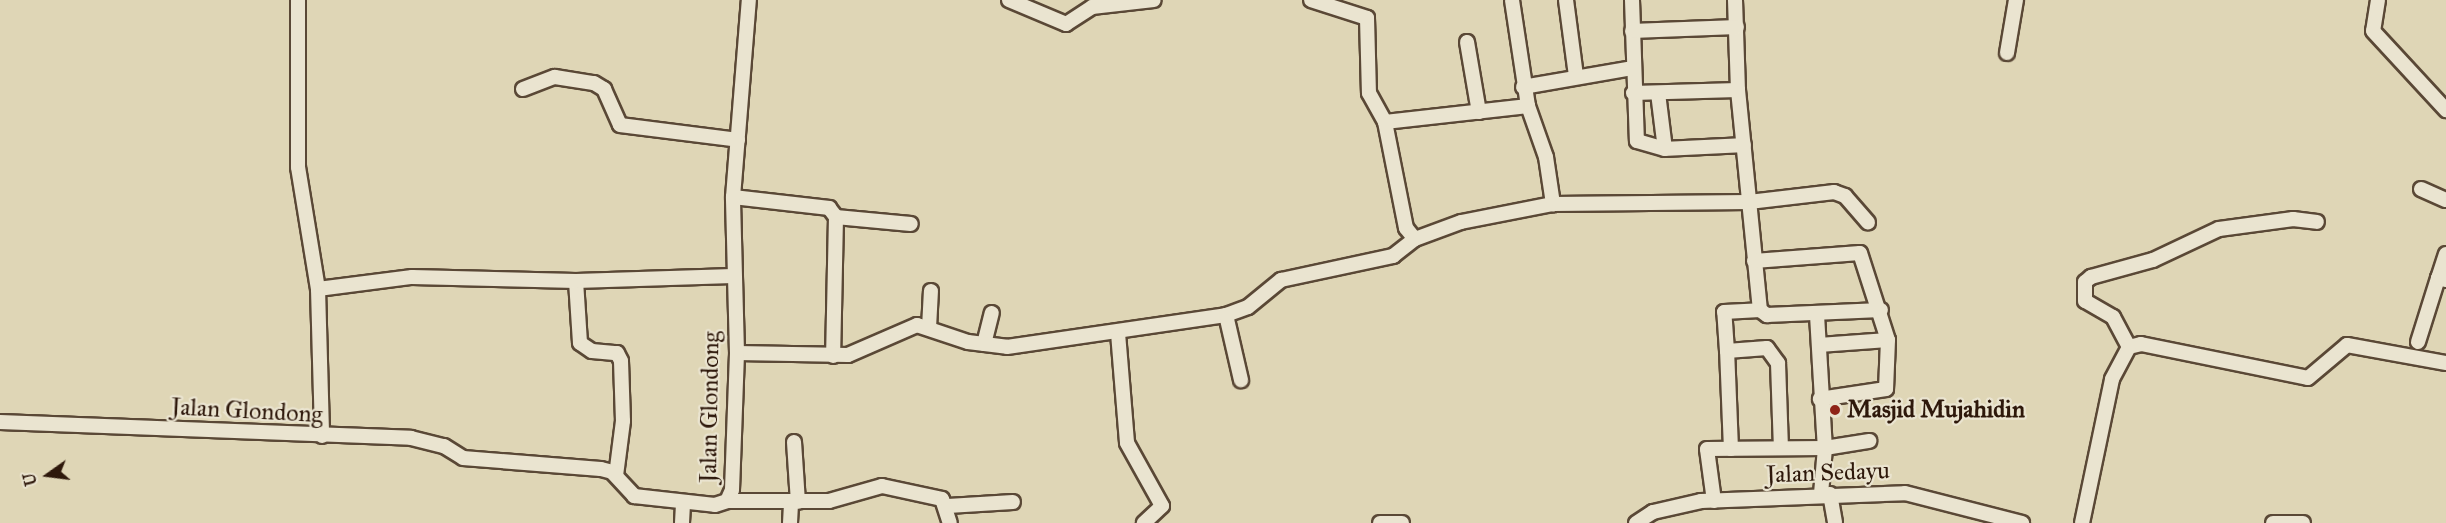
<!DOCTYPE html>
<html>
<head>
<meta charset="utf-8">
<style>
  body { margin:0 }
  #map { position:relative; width:2446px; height:523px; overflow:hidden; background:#dfd6b6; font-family:"IM FELL Great Primer",serif }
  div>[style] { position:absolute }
  .roads { filter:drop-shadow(2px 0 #5a4836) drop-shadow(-2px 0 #5a4836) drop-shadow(0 2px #5a4836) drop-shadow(0 -2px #5a4836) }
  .minor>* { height:14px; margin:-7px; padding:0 7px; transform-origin:7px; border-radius:7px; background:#eae4d0 }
  .dots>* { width:16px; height:16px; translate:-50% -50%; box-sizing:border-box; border:3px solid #eae4d0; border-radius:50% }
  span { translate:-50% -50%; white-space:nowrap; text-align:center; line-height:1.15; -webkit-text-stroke:4.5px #eae4d0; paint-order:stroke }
  .street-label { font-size:24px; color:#2e180b }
  .poi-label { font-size:24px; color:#2e180b; font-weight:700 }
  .left { translate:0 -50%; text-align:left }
  .north { position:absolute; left:18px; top:445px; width:60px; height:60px; -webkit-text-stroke:4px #eae4d0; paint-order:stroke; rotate:256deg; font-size:16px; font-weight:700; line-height:24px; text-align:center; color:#2e180b }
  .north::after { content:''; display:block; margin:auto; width:21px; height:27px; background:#2e180b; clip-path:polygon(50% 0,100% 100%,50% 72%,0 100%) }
</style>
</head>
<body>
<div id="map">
  <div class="roads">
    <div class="minor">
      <i style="left:298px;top:0;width:167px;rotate:90deg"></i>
      <i style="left:298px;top:167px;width:124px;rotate:80.7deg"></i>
      <i style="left:318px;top:289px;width:147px;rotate:88.4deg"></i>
      <i style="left:1009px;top:0;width:62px;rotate:22.8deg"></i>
      <i style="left:1066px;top:24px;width:31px;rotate:-33deg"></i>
      <i style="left:1092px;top:7px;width:62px;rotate:-6.4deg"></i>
      <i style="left:1311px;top:0;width:59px;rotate:17.8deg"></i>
      <i style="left:1367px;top:18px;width:75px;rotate:88.5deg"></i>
      <i style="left:1369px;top:93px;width:33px;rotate:61deg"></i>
      <i style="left:1385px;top:122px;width:108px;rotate:78.8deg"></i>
      <i style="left:1406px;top:228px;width:14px;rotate:51deg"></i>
      <i style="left:1566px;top:0;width:77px;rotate:82.5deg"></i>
      <i style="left:1632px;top:0;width:141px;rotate:88deg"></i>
      <i style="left:1637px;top:141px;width:29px;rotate:16deg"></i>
      <i style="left:1665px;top:149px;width:79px;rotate:-2.9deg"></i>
      <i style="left:1735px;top:0;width:90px;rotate:88.1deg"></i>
      <i style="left:1738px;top:90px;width:221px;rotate:84.3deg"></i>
      <i style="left:1760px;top:310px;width:9px;rotate:36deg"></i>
      <i style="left:1767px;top:315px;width:114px;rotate:-2.5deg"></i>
      <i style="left:2378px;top:0;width:31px;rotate:99deg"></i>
      <i style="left:2373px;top:31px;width:108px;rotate:47.3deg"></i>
      <i style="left:1632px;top:31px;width:105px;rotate:-2.2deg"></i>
      <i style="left:1467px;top:42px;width:71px;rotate:80.3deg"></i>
      <i style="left:2007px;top:53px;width:54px;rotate:-80.4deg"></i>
      <i style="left:1523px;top:87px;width:112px;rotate:-9.8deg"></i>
      <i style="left:523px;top:89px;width:34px;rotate:-21deg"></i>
      <i style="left:555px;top:77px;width:39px;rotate:9deg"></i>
      <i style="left:594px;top:83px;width:12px;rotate:31deg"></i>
      <i style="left:604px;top:89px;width:39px;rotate:66deg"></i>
      <i style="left:620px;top:125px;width:119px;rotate:7.2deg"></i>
      <i style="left:1633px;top:93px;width:105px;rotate:-1.6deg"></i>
      <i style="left:1658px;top:93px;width:56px;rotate:82.9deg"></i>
      <i style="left:1528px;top:106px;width:54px;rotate:70.6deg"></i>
      <i style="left:1546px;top:157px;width:48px;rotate:81.5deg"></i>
      <i style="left:1385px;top:122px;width:144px;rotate:-6.4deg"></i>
      <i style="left:1528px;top:106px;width:107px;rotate:-98.6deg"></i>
      <i style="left:2421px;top:189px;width:27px;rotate:24deg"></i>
      <i style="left:733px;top:197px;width:97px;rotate:6.5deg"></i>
      <i style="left:829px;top:208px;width:11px;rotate:52deg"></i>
      <i style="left:836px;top:217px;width:139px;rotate:91.2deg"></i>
      <i style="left:836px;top:217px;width:75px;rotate:5.3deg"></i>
      <i style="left:2446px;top:254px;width:25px;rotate:108deg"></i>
      <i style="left:2438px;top:278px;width:8px;rotate:14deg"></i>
      <i style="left:1754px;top:261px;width:106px;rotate:-4.3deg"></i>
      <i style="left:1860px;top:253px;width:91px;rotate:72.2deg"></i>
      <i style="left:1888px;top:340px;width:49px;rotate:92.3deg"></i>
      <i style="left:1886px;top:389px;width:67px;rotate:171.4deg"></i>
      <i style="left:576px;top:281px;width:62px;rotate:86.3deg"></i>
      <i style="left:580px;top:343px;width:14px;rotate:34deg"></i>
      <i style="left:592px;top:351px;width:25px;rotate:5deg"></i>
      <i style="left:617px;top:353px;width:9px;rotate:63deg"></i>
      <i style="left:621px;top:361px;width:60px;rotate:88.1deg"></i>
      <i style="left:623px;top:421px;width:55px;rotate:97.3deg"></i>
      <i style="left:318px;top:289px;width:95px;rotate:-7.3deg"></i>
      <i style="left:412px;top:277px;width:164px;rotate:1.4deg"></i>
      <i style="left:576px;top:281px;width:157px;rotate:-1.8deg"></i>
      <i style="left:1226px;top:315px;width:67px;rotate:77deg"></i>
      <i style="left:1817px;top:315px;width:133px;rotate:86.6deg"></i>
      <i style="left:1825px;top:448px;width:46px;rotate:95deg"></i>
      <i style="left:929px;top:328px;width:37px;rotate:-87deg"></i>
      <i style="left:1118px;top:333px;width:110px;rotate:85.3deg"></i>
      <i style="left:1127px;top:443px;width:72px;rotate:60.9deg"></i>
      <i style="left:1162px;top:506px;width:25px;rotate:137deg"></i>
      <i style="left:2418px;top:342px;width:67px;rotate:-72.6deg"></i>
      <i style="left:984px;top:344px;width:32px;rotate:-76deg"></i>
      <i style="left:1819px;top:345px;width:69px;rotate:-4.1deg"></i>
      <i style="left:2129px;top:347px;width:34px;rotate:-118deg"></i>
      <i style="left:2113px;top:317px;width:32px;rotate:-150deg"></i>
      <i style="left:2085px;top:301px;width:19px;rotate:-90deg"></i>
      <i style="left:2085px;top:282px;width:8px;rotate:-40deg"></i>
      <i style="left:2091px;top:277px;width:64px;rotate:-15.3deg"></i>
      <i style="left:2153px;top:260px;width:73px;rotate:-25.2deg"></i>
      <i style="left:2219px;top:229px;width:75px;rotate:-7.7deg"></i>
      <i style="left:2293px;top:219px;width:24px;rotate:7deg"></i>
      <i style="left:1727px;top:351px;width:39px;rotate:-94deg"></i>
      <i style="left:1724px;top:312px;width:36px;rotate:-3deg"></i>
      <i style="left:737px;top:353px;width:111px;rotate:1deg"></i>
      <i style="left:848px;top:355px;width:75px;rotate:-23.5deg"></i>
      <i style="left:917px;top:325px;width:54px;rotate:18.4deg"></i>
      <i style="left:968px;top:342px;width:39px;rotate:7deg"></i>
      <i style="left:1007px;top:347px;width:221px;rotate:-8.3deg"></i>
      <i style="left:1226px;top:315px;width:23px;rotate:-20deg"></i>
      <i style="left:1248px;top:307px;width:43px;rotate:-39.3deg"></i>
      <i style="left:1281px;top:280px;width:115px;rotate:-12.1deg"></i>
      <i style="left:1393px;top:256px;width:28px;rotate:-38deg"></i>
      <i style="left:1415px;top:239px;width:49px;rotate:-20.3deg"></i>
      <i style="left:1461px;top:222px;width:94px;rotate:-11.1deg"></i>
      <i style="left:1553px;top:204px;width:196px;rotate:-0.6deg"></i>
      <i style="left:1749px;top:202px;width:86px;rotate:-6.7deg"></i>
      <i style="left:1834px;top:192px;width:12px;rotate:20deg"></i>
      <i style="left:1845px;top:196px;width:35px;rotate:49deg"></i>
      <i style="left:0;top:422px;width:411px;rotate:2.2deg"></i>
      <i style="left:411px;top:438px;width:34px;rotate:14deg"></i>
      <i style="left:444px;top:446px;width:22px;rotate:32deg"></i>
      <i style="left:463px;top:458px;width:138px;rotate:4.6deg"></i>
      <i style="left:601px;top:469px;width:11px;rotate:15deg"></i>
      <i style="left:612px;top:472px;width:33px;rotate:47deg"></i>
      <i style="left:634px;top:496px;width:81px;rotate:6.3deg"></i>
      <i style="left:715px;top:505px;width:13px;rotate:-18deg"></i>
      <i style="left:727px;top:501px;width:12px;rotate:-66deg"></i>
      <i style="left:732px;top:490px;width:137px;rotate:-87.9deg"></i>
      <i style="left:737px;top:353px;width:156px;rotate:-91.5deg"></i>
      <i style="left:733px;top:197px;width:198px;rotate:-85.4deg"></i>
      <i style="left:794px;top:442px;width:60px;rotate:86.2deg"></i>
      <i style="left:1731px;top:449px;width:98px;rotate:-92.3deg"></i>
      <i style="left:1727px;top:351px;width:40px;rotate:-4.3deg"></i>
      <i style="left:1767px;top:348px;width:19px;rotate:54deg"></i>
      <i style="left:1778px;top:363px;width:85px;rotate:88deg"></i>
      <i style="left:1830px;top:494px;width:29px;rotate:80deg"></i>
      <i style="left:727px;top:501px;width:102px"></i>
      <i style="left:829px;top:501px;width:55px;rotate:-15.8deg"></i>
      <i style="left:882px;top:486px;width:61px;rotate:12.2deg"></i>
      <i style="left:942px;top:499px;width:25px;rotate:72deg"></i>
      <i style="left:1714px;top:501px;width:52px;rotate:-97.7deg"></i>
      <i style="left:1707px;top:449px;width:118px;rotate:-0.5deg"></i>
      <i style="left:1825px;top:448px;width:45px;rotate:-9deg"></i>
      <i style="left:948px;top:506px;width:65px;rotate:-3.5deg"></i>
      <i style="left:682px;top:523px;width:21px;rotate:-87deg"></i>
      <i style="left:790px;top:523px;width:22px;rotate:-87deg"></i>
      <i style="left:1380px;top:523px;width:22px"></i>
      <i style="left:1636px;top:523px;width:20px;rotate:-33deg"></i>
      <i style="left:1653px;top:512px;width:49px;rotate:-12.9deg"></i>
      <i style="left:1701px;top:501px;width:204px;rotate:-2.2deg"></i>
      <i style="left:1905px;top:493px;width:121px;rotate:14.4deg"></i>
      <i style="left:2082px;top:523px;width:147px;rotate:-78.2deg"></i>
      <i style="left:2112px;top:379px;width:36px;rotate:-62deg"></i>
      <i style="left:2129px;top:347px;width:12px;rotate:-14deg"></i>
      <i style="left:2141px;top:344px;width:170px;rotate:11.5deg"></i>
      <i style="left:2308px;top:378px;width:51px;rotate:-40.2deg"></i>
      <i style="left:2347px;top:345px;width:101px;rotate:10.3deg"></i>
      <i style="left:2273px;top:523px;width:30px"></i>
    </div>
  </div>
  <div class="dots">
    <i style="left:1835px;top:410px;background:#8f2418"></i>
  </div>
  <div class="street-label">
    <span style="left:710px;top:407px;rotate:-89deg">Jalan Glondong</span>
    <span style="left:247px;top:411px;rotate:3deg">Jalan Glondong</span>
    <span style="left:1828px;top:473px;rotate:-2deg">Jalan Sedayu</span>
  </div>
  <div class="poi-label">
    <span class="left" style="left:1847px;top:410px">Masjid Mujahidin</span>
  </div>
  <div class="north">U</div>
</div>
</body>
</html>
